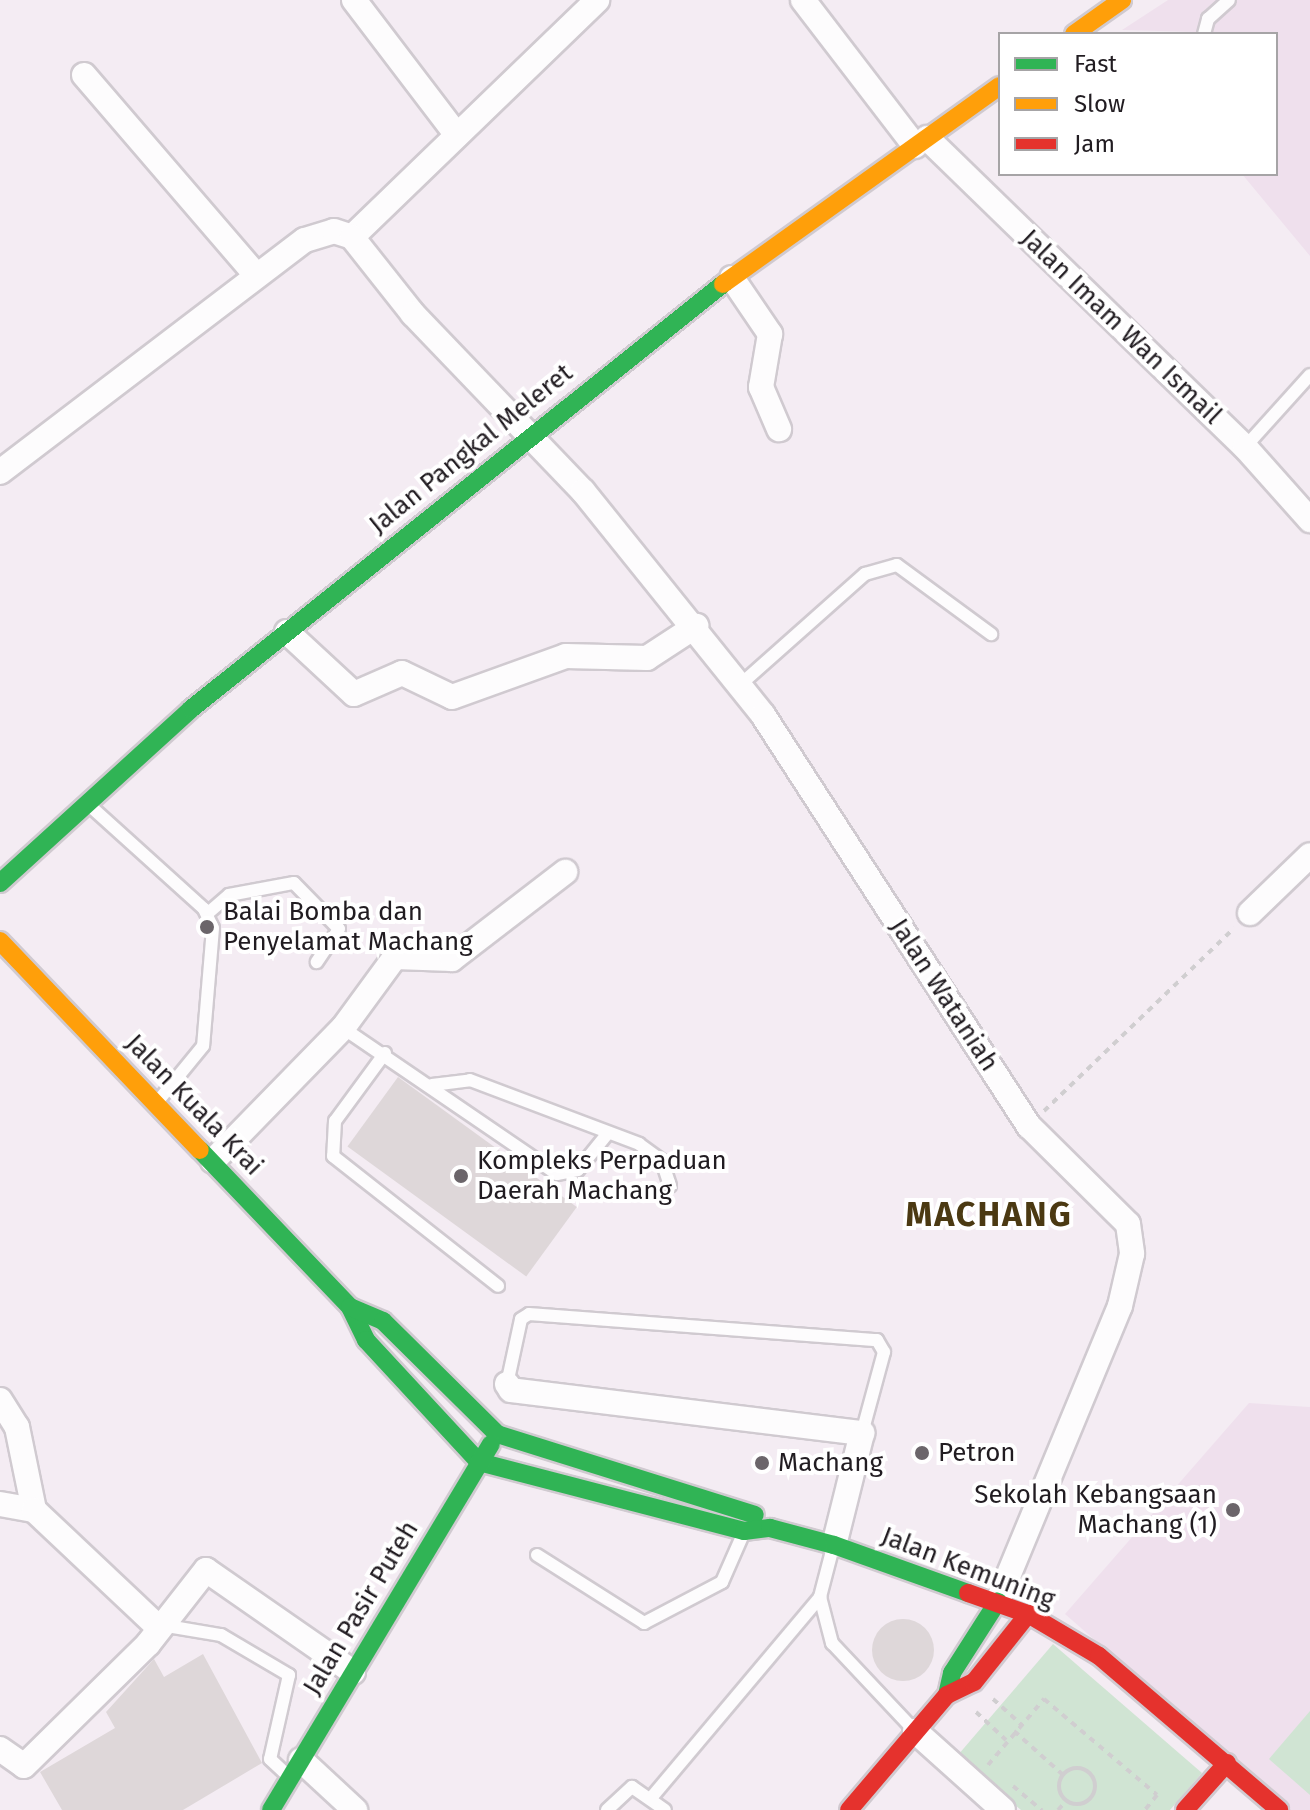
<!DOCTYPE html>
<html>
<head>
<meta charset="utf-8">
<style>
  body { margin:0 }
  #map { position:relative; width:1310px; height:1810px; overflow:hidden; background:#f4ecf3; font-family:"Fira Sans",sans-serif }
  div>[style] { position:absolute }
  .built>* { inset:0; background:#efe0ed }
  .green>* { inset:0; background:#d0e4d3 }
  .building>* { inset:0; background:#ded7d9; transform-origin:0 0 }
  .round { border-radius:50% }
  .path>* { height:4px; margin-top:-2px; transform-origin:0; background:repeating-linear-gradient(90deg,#d0ced0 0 6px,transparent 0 12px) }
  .path>.ring { margin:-2px; padding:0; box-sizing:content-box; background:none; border:4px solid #d0ced0; border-radius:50% }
  .roads { filter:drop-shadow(2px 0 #d0cad0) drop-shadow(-2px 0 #d0cad0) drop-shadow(0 2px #d0cad0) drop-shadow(0 -2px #d0cad0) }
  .lane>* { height:12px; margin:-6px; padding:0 6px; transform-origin:6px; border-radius:6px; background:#fdfcfd }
  .street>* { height:24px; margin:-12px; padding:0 12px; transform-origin:12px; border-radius:12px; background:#fdfcfd }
  .fast>* { height:18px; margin:-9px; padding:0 9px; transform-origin:9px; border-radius:9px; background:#30b455 }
  .slow>* { height:18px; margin:-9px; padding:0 9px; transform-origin:9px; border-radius:9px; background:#ff9f0a }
  .jam>* { height:18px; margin:-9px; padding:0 9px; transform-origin:9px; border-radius:9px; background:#e5322d }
  .dots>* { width:22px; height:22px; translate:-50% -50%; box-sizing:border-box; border:4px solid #fff; border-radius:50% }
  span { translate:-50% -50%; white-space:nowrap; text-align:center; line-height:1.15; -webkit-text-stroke:8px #fff; paint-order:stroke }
  .street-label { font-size:26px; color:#211c21 }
  .poi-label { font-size:26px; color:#211c21 }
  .left { translate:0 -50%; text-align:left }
  .right { translate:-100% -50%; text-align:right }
  .district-label { font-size:34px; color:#4b3912; font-weight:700; letter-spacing:2px }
  .legend { position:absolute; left:998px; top:32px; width:280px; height:144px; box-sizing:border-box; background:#fff; border:2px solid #a6a4a6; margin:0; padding:10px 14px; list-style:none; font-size:24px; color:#211c21 }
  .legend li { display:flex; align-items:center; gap:16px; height:40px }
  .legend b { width:40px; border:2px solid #a6a4a6 }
</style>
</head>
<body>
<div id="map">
  <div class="built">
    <i style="clip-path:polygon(1168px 0,1310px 0,1310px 256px,1242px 174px,1276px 174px,1276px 34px,1122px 30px)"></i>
    <i style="clip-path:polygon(1249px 1403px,1310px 1407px,1310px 1810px,1289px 1810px,1065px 1614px)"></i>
  </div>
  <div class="green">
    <i style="clip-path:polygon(1053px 1644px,1202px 1773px,1170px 1810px,1021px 1810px,958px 1755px)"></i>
    <i style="clip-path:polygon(1310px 1711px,1310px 1795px,1269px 1759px)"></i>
  </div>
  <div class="building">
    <i style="left:398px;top:1077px;width:221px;height:86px;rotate:36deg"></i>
    <i class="round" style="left:872px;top:1619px;width:62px;height:62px"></i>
    <i style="clip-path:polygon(203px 1654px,262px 1763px,183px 1810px,62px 1810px,40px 1772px,115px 1728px,106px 1712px,154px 1659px,164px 1677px)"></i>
  </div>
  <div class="path">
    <i style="left:1044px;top:1111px;width:264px;rotate:-43.9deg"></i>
    <i style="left:993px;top:1699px;width:38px;rotate:42deg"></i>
    <i style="left:976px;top:1712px;width:41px;rotate:43deg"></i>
    <i style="left:1014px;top:1731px;width:66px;rotate:41.9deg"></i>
    <i style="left:988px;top:1765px;width:87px;rotate:-49.7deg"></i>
    <i style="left:1044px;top:1699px;width:148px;rotate:40.3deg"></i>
    <i style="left:1157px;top:1795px;width:19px;rotate:129deg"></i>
    <i class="ring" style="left:1059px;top:1768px;width:32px;height:32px"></i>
    <i style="left:1013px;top:1786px;width:38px;rotate:40deg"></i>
    <i style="left:1058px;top:1810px;width:13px;rotate:-48deg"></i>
  </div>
  <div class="roads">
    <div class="lane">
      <i style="left:1204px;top:34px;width:16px;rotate:-75deg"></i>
      <i style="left:1208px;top:19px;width:28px;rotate:-42deg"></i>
      <i style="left:1245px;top:447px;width:97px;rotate:-47.9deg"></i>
      <i style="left:741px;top:684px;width:166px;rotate:-41.6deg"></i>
      <i style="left:865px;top:574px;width:33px;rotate:-16deg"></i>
      <i style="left:897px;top:565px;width:117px;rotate:36.3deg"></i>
      <i style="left:89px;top:805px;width:155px;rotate:42.1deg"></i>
      <i style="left:204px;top:909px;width:21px;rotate:65deg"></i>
      <i style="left:213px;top:928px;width:118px;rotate:94.8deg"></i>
      <i style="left:203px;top:1046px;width:71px;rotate:129.3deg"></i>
      <i style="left:207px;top:914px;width:29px;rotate:-41deg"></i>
      <i style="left:229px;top:895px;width:66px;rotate:-10.5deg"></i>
      <i style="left:294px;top:883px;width:64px;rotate:45.6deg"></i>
      <i style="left:339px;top:929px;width:40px;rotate:124deg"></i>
      <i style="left:343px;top:1028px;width:259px;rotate:34.3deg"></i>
      <i style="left:557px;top:1174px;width:21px;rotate:-11deg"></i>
      <i style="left:578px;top:1170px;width:48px;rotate:-51deg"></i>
      <i style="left:385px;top:1053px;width:84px;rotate:126.3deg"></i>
      <i style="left:335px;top:1121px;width:35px;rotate:93deg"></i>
      <i style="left:333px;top:1156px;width:210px;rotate:38.2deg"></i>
      <i style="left:432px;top:1085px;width:38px;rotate:-7deg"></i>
      <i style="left:470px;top:1080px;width:181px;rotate:20.7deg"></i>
      <i style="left:639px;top:1144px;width:29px;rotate:36deg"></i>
      <i style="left:662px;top:1161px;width:26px;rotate:72deg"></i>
      <i style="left:507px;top:1384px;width:66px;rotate:-77.8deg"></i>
      <i style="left:521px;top:1319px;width:9px;rotate:-32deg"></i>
      <i style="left:529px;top:1314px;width:349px;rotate:4.3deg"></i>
      <i style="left:877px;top:1340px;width:14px;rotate:60deg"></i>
      <i style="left:884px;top:1352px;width:84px;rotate:105.2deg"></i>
      <i style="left:833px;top:1547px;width:52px;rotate:104.6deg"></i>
      <i style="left:820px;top:1597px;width:48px;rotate:75.4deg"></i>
      <i style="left:832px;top:1643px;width:121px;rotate:46.7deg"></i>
      <i style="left:537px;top:1555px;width:127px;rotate:32.4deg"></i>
      <i style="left:644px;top:1623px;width:88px;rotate:-27.7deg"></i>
      <i style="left:722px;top:1582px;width:55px;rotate:-66.3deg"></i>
      <i style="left:161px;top:1625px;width:61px;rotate:9.5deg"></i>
      <i style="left:221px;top:1635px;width:79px;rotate:30.5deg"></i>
      <i style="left:289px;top:1675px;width:86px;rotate:102.7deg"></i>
      <i style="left:270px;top:1759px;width:25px;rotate:43deg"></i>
      <i style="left:651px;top:1798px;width:263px;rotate:-49.9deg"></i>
      <i style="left:607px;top:1810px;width:34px;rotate:-43deg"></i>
      <i style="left:632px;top:1787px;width:40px;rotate:34.9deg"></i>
    </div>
    <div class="street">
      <i style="left:354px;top:0;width:170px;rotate:52.7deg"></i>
      <i style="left:803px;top:0;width:184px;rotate:52.5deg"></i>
      <i style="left:84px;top:75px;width:264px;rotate:49.3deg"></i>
      <i style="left:927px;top:138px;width:443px;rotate:44.2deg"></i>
      <i style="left:1245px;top:447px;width:98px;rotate:48.3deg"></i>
      <i style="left:352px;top:237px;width:341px;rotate:-44deg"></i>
      <i style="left:732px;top:278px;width:68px;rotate:55.8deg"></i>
      <i style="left:770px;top:334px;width:54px;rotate:99.6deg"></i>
      <i style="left:761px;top:387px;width:46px;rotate:66.8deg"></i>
      <i style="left:0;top:472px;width:383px;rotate:-37.3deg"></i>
      <i style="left:305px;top:240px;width:30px;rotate:-17deg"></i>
      <i style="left:334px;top:231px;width:19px;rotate:18deg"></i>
      <i style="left:352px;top:237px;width:98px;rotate:51.6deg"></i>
      <i style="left:413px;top:314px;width:245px;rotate:46.2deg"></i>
      <i style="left:583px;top:491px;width:287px;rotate:51.2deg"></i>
      <i style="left:763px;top:715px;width:490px;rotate:57.1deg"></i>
      <i style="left:1029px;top:1126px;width:139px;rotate:44.7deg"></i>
      <i style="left:1128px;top:1224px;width:30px;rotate:82deg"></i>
      <i style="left:1132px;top:1254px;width:53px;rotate:103deg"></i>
      <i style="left:1120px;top:1306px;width:319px;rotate:112.5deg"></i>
      <i style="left:287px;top:632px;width:91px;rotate:42.8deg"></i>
      <i style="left:354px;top:694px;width:52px;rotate:-23.6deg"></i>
      <i style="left:402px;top:673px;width:55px;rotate:25.6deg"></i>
      <i style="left:452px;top:697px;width:121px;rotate:-19.8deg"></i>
      <i style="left:566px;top:656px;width:81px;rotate:1.4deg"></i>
      <i style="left:647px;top:658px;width:59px;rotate:-33.1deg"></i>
      <i style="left:1250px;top:913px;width:83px;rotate:-44deg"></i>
      <i style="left:213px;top:1161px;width:186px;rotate:-45.7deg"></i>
      <i style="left:343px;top:1028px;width:88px;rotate:-53.8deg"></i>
      <i style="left:395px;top:957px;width:57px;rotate:2deg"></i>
      <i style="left:452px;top:959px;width:143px;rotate:-37.6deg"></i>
      <i style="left:507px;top:1384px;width:7px;rotate:56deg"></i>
      <i style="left:511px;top:1390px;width:354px;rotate:7deg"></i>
      <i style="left:862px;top:1433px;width:115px;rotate:104deg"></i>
      <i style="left:0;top:1400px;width:32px;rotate:58deg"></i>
      <i style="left:17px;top:1427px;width:85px;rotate:78.4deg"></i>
      <i style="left:0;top:1504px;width:35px;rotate:10deg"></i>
      <i style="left:34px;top:1510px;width:168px;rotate:43.3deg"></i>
      <i style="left:915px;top:1731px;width:118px;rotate:41.9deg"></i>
      <i style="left:0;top:1749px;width:29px;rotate:35deg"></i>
      <i style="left:24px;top:1766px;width:174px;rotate:-44.5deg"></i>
      <i style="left:148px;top:1644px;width:94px;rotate:-51.9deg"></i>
      <i style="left:206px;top:1570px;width:179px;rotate:34.8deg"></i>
      <i style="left:301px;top:1760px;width:74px;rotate:42.8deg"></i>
    </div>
    <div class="fast">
      <i style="left:0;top:883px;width:258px;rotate:-42.3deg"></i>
      <i style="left:191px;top:709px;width:681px;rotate:-38.62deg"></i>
      <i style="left:200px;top:1150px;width:217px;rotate:46.3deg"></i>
      <i style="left:350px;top:1307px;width:37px;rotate:64deg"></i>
      <i style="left:366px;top:1340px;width:166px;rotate:47.2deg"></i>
      <i style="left:350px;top:1307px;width:36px;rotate:23deg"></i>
      <i style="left:383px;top:1321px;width:161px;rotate:44.7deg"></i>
      <i style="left:497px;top:1434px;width:270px;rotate:17.4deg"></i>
      <i style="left:479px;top:1462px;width:274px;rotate:14.6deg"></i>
      <i style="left:744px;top:1531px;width:26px;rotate:-7deg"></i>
      <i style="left:770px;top:1528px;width:66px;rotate:14.9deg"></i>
      <i style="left:834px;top:1545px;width:142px;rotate:19.7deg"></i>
      <i style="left:947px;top:1695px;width:23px;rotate:-77deg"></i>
      <i style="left:952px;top:1673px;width:85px;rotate:-57.4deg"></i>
      <i style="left:271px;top:1810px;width:427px;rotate:-59deg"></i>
    </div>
    <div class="slow">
      <i style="left:1074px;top:34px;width:59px;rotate:-35.3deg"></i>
      <i style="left:723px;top:284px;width:340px;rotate:-35.6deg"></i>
      <i style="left:0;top:941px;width:289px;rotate:46.3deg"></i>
    </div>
    <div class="jam">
      <i style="left:968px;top:1593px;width:64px;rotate:19.3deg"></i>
      <i style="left:1028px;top:1614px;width:82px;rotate:30.6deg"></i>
      <i style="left:1099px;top:1656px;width:237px;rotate:40.5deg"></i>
      <i style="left:849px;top:1810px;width:151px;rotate:-49.6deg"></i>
      <i style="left:947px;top:1695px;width:30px;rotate:-26deg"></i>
      <i style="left:974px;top:1682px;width:87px;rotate:-51.5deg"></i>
      <i style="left:1185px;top:1810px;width:63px;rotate:-48.2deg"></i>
    </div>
  </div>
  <div class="dots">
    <i style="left:207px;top:927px;background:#6b656a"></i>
    <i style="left:461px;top:1176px;background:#6b656a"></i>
    <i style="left:922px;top:1453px;background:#6b656a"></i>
    <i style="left:762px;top:1463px;background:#6b656a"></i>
    <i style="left:1233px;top:1510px;background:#6b656a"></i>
  </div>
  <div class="street-label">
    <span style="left:1121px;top:327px;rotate:44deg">Jalan Imam Wan Ismail</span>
    <span style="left:471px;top:449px;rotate:-39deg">Jalan Pangkal Meleret</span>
    <span style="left:944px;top:995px;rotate:57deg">Jalan Wataniah</span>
    <span style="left:194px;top:1105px;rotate:46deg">Jalan Kuala Krai</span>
    <span style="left:968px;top:1568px;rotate:21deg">Jalan Kemuning</span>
    <span style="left:361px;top:1608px;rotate:-59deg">Jalan Pasir Puteh</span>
  </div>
  <div class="poi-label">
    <span class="left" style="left:223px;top:927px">Balai Bomba dan<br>Penyelamat Machang</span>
    <span class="left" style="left:477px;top:1176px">Kompleks Perpaduan<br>Daerah Machang</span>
    <span class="left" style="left:938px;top:1453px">Petron</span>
    <span class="left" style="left:778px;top:1463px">Machang</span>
    <span class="right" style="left:1217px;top:1510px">Sekolah Kebangsaan<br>Machang (1)</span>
  </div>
  <div class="district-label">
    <span style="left:989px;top:1215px">MACHANG</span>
  </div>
  <ul class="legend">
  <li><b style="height:10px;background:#30b455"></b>Fast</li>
  <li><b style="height:10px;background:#ff9f0a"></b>Slow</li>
  <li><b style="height:10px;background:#e5322d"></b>Jam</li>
  </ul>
</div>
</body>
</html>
